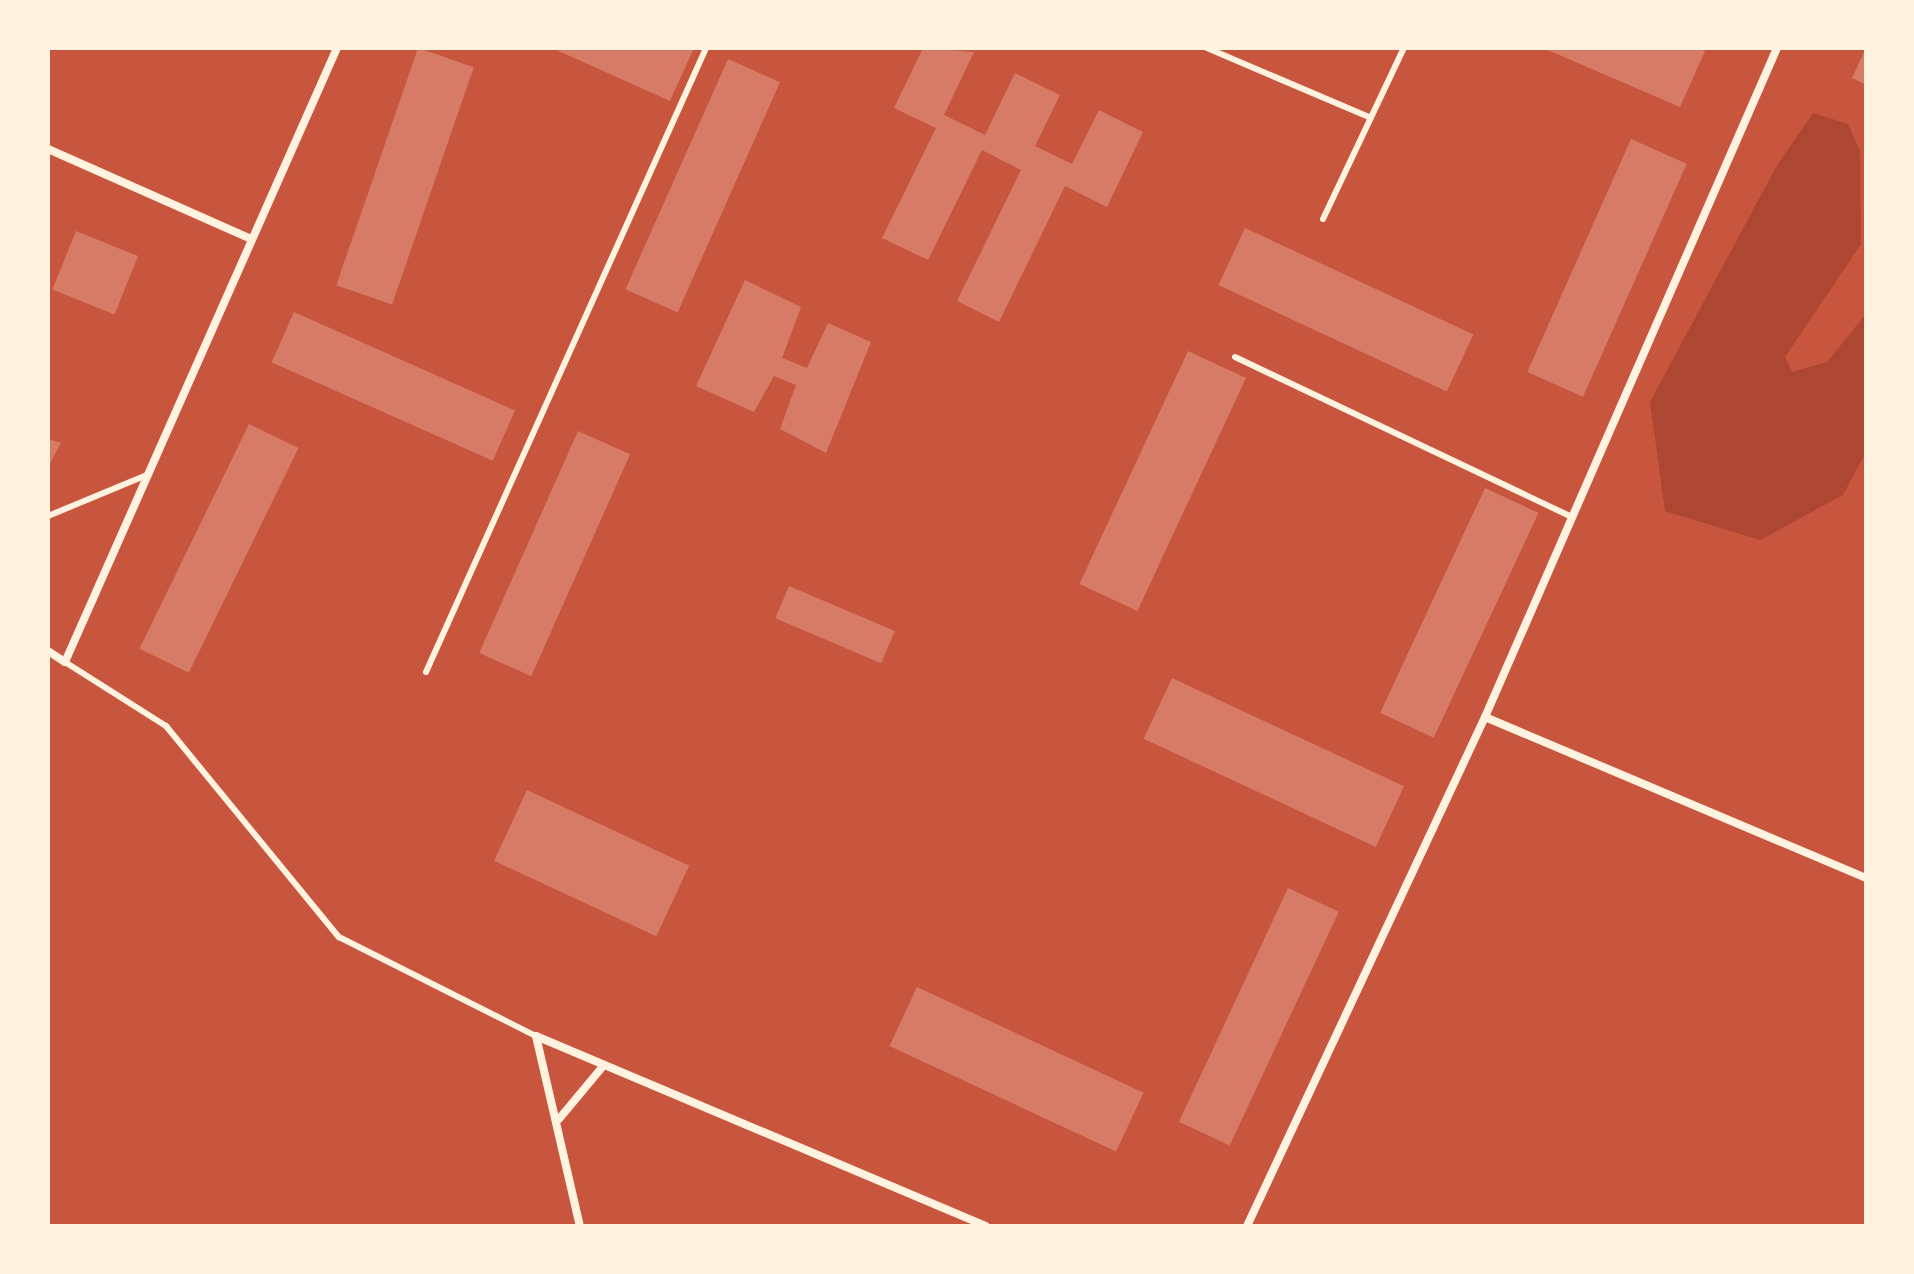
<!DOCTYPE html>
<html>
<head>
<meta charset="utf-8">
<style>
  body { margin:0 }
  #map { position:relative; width:1914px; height:1274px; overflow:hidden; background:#c8553d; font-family:Inter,sans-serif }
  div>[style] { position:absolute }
  .green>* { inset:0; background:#ae4732 }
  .building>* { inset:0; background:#d67c66; transform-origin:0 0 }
  .service>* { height:6px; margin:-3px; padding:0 3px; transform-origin:3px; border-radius:3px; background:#fff3e0 }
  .minor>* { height:8px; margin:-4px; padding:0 4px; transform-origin:4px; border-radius:4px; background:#fff3e0 }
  span { translate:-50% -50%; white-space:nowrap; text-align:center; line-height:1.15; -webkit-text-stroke:6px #fff3e0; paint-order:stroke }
  .frame { position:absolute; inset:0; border:50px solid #fff3e0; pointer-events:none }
</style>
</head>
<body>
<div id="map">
  <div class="green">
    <i style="clip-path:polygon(1813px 113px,1848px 124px,1860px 151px,1861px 244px,1785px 357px,1792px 372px,1827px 362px,1866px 314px,1866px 452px,1843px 495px,1760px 540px,1665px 511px,1650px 402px,1776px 167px)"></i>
  </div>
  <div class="building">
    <i style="left:418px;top:48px;width:59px;height:251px;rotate:19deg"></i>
    <i style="clip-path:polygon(552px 48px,694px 48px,670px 101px)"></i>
    <i style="clip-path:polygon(923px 48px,974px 52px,944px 115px,985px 135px,1015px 73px,1060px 95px,1035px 146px,1072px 164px,1099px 110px,1143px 132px,1107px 207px,1065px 186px,999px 322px,957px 301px,1021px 170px,982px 150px,928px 260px,882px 238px,936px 128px,894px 108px)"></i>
    <i style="clip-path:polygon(1543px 48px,1697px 48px,1705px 51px,1680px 107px)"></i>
    <i style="clip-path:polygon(1866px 48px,1866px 85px,1852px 78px)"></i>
    <i style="left:728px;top:59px;width:57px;height:252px;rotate:24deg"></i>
    <i style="left:1631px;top:139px;width:61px;height:255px;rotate:24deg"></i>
    <i style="left:1245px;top:228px;width:252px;height:63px;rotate:25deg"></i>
    <i style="left:76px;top:231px;width:67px;height:63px;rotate:22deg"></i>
    <i style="clip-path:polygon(745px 280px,801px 307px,782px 358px,807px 368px,828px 323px,871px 342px,826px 453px,780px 429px,796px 385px,774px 376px,754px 412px,696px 386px)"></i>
    <i style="left:294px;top:312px;width:242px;height:55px;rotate:24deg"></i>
    <i style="left:1188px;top:351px;width:64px;height:257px;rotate:25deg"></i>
    <i style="left:249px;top:424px;width:55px;height:250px;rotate:26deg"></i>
    <i style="left:578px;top:431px;width:57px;height:243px;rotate:24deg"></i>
    <i style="clip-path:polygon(48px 439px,61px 443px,48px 467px)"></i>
    <i style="left:1485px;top:488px;width:59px;height:248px;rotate:25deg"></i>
    <i style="left:789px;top:586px;width:115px;height:35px;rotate:23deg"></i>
    <i style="left:1172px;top:678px;width:256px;height:67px;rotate:25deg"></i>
    <i style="left:527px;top:790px;width:179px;height:78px;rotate:25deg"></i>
    <i style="left:1288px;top:888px;width:56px;height:258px;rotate:25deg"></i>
    <i style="left:917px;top:987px;width:250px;height:65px;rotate:25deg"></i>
  </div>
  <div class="service">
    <i style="left:1207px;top:48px;width:178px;rotate:23.1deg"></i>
    <i style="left:1323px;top:219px;width:189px;rotate:-64.7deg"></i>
    <i style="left:1235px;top:357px;width:373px;rotate:25.4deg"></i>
    <i style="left:48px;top:516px;width:107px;rotate:-22.5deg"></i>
    <i style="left:65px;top:662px;width:120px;rotate:32.4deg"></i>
    <i style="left:166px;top:726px;width:273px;rotate:50.7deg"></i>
    <i style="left:339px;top:937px;width:220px;rotate:26.7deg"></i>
    <i style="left:426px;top:672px;width:684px;rotate:-65.83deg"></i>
  </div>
  <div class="minor">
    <i style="left:48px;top:149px;width:222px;rotate:23.9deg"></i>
    <i style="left:48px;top:651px;width:20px;rotate:33deg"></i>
    <i style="left:65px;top:662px;width:672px;rotate:-66.11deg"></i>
    <i style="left:1485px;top:717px;width:414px;rotate:22.9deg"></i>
    <i style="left:536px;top:1036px;width:488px;rotate:22.9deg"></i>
    <i style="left:536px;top:1036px;width:195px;rotate:77deg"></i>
    <i style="left:559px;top:1119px;width:70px;rotate:-50.2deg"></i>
    <i style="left:1247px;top:1226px;width:562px;rotate:-64.94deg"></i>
    <i style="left:1485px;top:717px;width:730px;rotate:-66.42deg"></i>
  </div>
  <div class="frame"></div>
</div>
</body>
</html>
